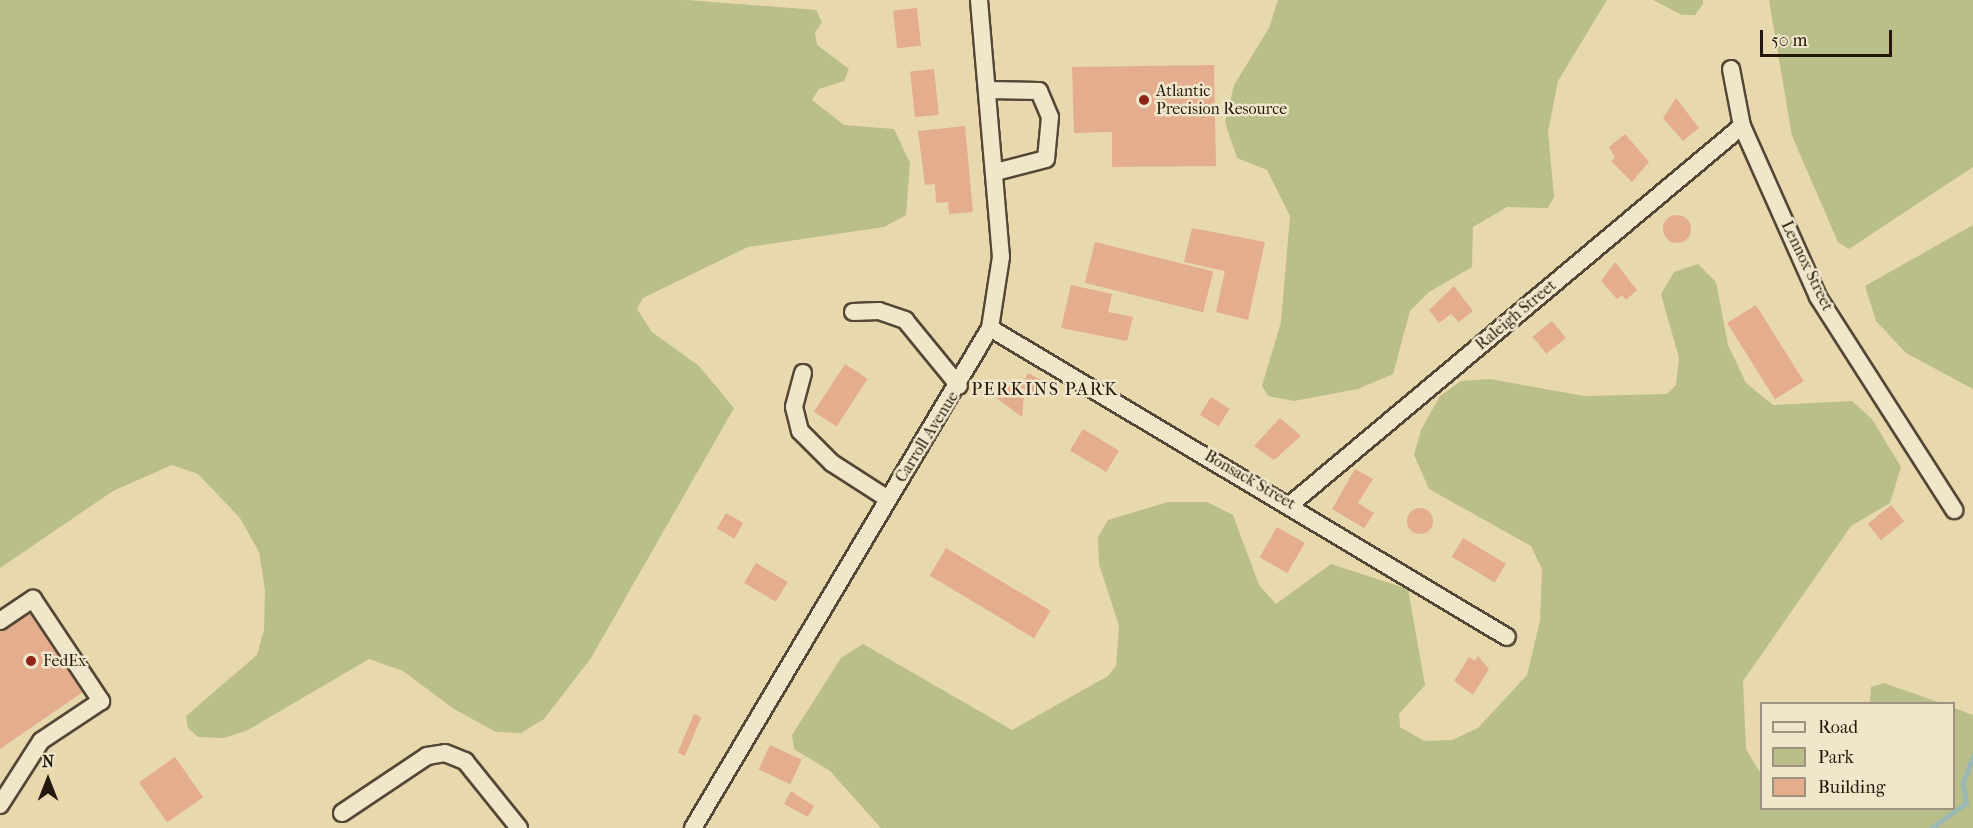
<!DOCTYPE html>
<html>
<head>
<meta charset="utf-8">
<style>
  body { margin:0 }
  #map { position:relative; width:1973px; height:828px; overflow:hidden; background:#e8d8ae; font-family:"IM FELL French Canon",serif }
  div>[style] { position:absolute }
  .green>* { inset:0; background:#babe88 }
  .stream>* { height:5px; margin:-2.5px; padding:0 2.5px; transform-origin:2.5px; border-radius:2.5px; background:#9ab8b4 }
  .building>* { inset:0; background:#e4ad8e; transform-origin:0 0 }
  .round { border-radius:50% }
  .roads { filter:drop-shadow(2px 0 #554735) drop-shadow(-2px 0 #554735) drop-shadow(0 2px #554735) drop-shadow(0 -2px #554735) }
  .minor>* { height:16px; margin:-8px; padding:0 8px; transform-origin:8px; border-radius:8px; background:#f0e6ca }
  .dots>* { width:16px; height:16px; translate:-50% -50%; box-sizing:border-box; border:3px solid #f0e6ca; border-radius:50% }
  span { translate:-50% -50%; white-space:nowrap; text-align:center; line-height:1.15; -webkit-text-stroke:5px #f0e6ca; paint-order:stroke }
  .poi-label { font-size:16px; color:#24170d }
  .left { translate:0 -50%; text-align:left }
  .street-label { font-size:16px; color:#24170d }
  .neighbourhood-label { font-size:18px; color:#24170d; letter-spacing:1.5px }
  .legend { position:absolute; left:1760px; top:702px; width:195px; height:108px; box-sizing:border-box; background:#f0e6ca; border:2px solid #9e937e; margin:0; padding:8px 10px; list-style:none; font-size:18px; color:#24170d }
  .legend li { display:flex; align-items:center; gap:12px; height:30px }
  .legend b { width:30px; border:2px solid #9e937e }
  .north { position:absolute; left:18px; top:750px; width:60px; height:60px; -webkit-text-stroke:4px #f0e6ca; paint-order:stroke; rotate:0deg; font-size:16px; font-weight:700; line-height:24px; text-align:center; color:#24170d }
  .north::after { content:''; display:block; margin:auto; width:21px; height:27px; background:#24170d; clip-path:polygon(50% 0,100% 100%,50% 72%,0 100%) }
  .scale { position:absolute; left:1760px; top:30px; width:132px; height:27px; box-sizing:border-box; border:3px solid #24170d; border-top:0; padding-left:8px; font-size:18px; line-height:21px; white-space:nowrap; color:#24170d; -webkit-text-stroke:4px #f0e6ca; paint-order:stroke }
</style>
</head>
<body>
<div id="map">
  <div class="green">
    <i style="clip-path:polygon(0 0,686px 0,816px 10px,822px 22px,815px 33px,817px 45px,849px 69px,844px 81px,819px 89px,812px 100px,844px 125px,894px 129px,910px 163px,906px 215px,884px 227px,748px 247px,643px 298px,637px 309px,652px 332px,699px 366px,734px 408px,591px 658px,544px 719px,521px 733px,496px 732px,454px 709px,403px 671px,369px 659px,248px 730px,224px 738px,198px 737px,188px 728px,186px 716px,257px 655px,264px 630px,265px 590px,259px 552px,240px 518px,198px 474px,172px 465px,113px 491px,0 568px)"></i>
    <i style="clip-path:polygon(1278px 0,1607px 0,1558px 81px,1548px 132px,1554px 197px,1548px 208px,1507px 207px,1473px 227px,1472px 267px,1429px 292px,1410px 311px,1393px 374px,1358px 389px,1294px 401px,1268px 396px,1262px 386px,1281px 322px,1290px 216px,1267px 170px,1237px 158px,1225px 122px,1234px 85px,1269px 28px)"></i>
    <i style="clip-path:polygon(1653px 0,1703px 0,1703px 4px,1695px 15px,1682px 15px)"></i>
    <i style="clip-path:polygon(1769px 0,1973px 0,1973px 167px,1849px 249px,1838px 242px,1792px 136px)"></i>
    <i style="clip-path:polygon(1973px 225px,1973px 389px,1906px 353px,1876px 321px,1865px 286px)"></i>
    <i style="clip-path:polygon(1698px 264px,1716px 282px,1728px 345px,1746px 383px,1773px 405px,1852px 401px,1872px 419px,1901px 467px,1890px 503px,1851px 526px,1743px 681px,1746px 749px,1761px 774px,1762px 808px,1954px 808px,1954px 708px,1973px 715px,1973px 828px,881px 828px,830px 771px,794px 749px,792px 735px,841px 658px,863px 644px,1012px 730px,1108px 676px,1116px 666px,1119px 626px,1099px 564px,1098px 537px,1108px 520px,1168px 502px,1207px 502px,1233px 515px,1259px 585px,1276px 604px,1331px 564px,1408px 589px,1425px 685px,1399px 714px,1400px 727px,1424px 741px,1452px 740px,1478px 728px,1527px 675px,1540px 621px,1542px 569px,1531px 546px,1429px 489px,1414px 455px,1421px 430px,1440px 396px,1461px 381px,1490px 379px,1584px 396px,1667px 394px,1676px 385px,1679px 358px,1661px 294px,1674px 272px)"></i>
    <i style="clip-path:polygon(1884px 683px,1941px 703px,1870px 703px,1871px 687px)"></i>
  </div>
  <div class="stream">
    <i style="left:1931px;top:828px;width:43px;rotate:-35.5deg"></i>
    <i style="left:1966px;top:803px;width:20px;rotate:-99deg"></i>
    <i style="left:1963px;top:783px;width:29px;rotate:-70deg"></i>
  </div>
  <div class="building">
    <i style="left:917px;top:8px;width:38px;height:24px;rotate:84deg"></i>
    <i style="clip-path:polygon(1214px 65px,1216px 166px,1112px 167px,1112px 132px,1074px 133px,1072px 67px)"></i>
    <i style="left:934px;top:69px;width:46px;height:24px;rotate:84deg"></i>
    <i style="clip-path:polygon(1676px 98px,1699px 128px,1683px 141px,1663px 118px)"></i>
    <i style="clip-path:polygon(965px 126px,973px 212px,949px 214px,948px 202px,936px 203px,935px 184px,925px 185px,918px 131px)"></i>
    <i style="clip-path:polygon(1625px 134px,1649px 162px,1632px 182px,1611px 161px,1615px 158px,1609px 147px)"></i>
    <i class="round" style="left:1663px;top:215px;width:28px;height:28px"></i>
    <i style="clip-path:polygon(1192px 228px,1265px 242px,1248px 320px,1216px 312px,1225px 271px,1184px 262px)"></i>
    <i style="left:1095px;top:242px;width:122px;height:42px;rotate:14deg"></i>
    <i style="clip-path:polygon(1615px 262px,1637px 290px,1626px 300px,1622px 295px,1617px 299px,1601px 281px)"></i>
    <i style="clip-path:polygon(1071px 285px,1112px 294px,1108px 312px,1133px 317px,1127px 341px,1061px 328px)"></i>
    <i style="clip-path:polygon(1454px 286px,1473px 311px,1459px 322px,1451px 314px,1439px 323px,1429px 310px)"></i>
    <i style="left:1756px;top:305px;width:90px;height:34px;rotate:58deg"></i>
    <i style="left:1552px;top:321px;width:22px;height:25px;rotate:51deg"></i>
    <i style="left:845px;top:364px;width:27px;height:57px;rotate:33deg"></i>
    <i style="left:1028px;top:373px;width:17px;height:16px;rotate:28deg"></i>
    <i style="clip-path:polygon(1009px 386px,1024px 395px,1022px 417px,995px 397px)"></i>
    <i style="left:1211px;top:397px;width:22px;height:21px;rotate:32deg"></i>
    <i style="clip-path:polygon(1280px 418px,1301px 436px,1274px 460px,1254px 446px)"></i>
    <i style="left:1083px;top:429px;width:42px;height:25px;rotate:31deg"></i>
    <i style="clip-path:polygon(1355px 469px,1373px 479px,1358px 503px,1374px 513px,1364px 528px,1332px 509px)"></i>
    <i style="left:1891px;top:505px;width:21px;height:30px;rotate:51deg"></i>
    <i class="round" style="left:1407px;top:508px;width:26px;height:26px"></i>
    <i style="left:726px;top:513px;width:20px;height:18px;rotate:30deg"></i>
    <i style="left:1277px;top:527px;width:32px;height:35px;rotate:30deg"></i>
    <i style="left:1463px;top:538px;width:50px;height:22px;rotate:31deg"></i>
    <i style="left:946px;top:548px;width:122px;height:32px;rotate:31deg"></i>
    <i style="left:756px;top:563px;width:37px;height:23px;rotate:31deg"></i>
    <i style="clip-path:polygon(28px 611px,83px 692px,0 749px,0 630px)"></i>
    <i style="clip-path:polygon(1478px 656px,1489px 669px,1473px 695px,1454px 681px,1469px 657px,1475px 661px)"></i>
    <i style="left:694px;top:714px;width:8px;height:42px;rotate:23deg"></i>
    <i style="left:770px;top:745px;width:35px;height:27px;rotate:25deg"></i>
    <i style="left:175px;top:757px;width:49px;height:44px;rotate:55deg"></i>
    <i style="clip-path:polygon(791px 791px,814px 806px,808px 817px,784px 804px)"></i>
  </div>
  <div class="roads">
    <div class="minor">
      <i style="left:1731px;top:69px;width:58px;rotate:79.1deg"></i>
      <i style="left:1742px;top:126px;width:187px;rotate:66deg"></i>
      <i style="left:1818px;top:297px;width:253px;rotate:57.4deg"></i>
      <i style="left:989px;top:90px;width:50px;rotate:1.1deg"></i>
      <i style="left:1039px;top:91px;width:28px;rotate:67deg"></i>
      <i style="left:1050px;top:117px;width:42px;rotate:95.4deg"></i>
      <i style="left:1046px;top:159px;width:52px;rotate:165.4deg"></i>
      <i style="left:853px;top:312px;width:26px;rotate:-2deg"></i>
      <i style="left:879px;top:311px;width:28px;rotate:19deg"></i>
      <i style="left:905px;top:320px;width:85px;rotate:50.7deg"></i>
      <i style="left:990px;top:328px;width:602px;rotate:30.87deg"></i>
      <i style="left:803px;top:373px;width:35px;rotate:105deg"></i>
      <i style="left:794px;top:407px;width:25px;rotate:76deg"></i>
      <i style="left:800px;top:431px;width:45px;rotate:45deg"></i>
      <i style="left:832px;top:463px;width:67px;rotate:32.7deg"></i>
      <i style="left:1291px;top:504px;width:588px;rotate:-39.97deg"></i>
      <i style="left:0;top:621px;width:40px;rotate:-34deg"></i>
      <i style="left:33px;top:599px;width:123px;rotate:56.3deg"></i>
      <i style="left:101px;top:701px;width:72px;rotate:146.3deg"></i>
      <i style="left:41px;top:741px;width:76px;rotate:122.6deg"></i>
      <i style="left:342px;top:813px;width:102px;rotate:-33.8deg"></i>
      <i style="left:427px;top:756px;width:18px;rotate:-9deg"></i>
      <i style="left:445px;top:753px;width:22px;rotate:22deg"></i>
      <i style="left:465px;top:761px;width:86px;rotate:51.1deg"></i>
      <i style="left:693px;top:828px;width:582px;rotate:-59.29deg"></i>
      <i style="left:990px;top:328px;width:72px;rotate:-81.2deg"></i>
      <i style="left:1001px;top:257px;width:258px;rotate:-94.9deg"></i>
    </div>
  </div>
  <div class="dots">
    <i style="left:1144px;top:100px;background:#8f2418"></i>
    <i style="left:31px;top:661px;background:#8f2418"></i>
  </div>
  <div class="poi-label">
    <span class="left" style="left:1156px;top:100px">Atlantic<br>Precision Resource</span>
    <span class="left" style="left:43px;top:661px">FedEx</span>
  </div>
  <div class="street-label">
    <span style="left:1807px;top:266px;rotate:64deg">Lennox Street</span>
    <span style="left:1516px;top:315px;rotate:-40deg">Raleigh Street</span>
    <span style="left:927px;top:437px;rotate:-58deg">Carroll Avenue</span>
    <span style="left:1250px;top:480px;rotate:30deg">Bonsack Street</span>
  </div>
  <div class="neighbourhood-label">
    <span style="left:1045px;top:390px">PERKINS PARK</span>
  </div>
  <ul class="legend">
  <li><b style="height:8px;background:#f0e6ca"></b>Road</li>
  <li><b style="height:16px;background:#babe88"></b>Park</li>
  <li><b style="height:16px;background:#e4ad8e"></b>Building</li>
  </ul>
  <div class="north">N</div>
  <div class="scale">50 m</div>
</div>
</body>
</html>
